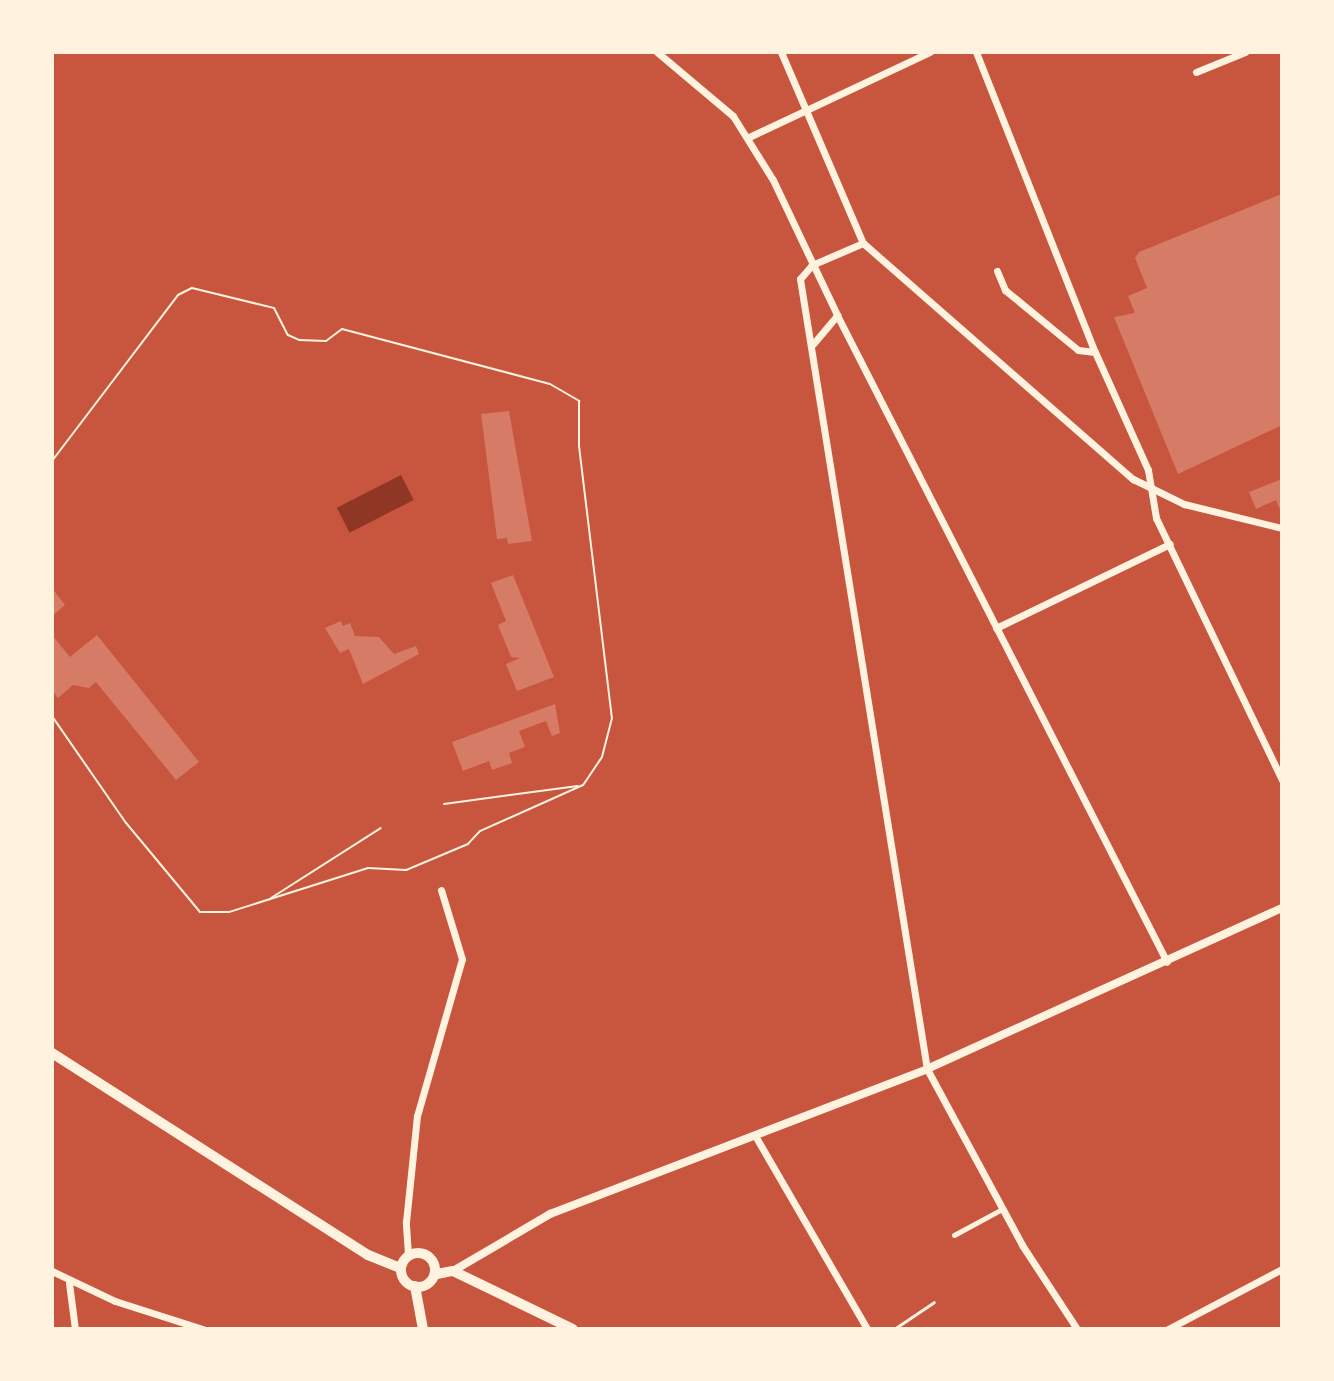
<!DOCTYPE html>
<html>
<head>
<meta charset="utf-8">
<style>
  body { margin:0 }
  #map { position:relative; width:1334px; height:1381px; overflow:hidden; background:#c8553d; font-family:"Asap Condensed",sans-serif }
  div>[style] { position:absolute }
  .water>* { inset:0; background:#8f3625; transform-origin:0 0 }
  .building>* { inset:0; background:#d67c66 }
  .path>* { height:2px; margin:-1px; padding:0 1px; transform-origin:1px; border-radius:1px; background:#fff3e0 }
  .service>* { height:3px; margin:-1.5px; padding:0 1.5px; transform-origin:1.5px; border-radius:1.5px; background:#fff3e0 }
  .pedestrian>* { height:5px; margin:-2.5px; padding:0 2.5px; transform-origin:2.5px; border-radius:2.5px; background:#fff3e0 }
  .minor>* { height:7px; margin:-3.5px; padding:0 3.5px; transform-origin:3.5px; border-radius:3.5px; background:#fff3e0 }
  .tertiary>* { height:8px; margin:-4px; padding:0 4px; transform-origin:4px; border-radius:4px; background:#fff3e0 }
  .secondary>* { height:10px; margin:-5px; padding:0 5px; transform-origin:5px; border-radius:5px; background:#fff3e0 }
  .secondary>.ring { margin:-5px; padding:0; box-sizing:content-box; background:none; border:10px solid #fff3e0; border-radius:50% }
  span { translate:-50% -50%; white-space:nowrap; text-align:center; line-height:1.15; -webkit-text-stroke:6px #fff3e0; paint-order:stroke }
  .frame { position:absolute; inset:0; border:54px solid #fff3e0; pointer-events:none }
</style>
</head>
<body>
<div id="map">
  <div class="water">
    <i style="left:401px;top:475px;width:28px;height:72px;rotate:63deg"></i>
  </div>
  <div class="building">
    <i style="clip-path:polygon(1282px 194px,1282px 425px,1178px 474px,1114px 317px,1135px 313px,1128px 296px,1147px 288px,1135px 258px,1139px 252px)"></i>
    <i style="clip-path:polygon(509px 411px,532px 541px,508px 544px,507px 538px,497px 539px,481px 414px)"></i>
    <i style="clip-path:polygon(1282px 479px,1282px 514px,1276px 500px,1256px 509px,1249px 492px)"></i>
    <i style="clip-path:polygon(513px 575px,554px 677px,517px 691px,506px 664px,520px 658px,511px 657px,498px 625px,506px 621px,491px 583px)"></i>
    <i style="clip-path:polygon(52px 588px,65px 605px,52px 616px)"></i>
    <i style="clip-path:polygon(341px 621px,343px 626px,350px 623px,355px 636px,379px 637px,394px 654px,416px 646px,419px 654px,363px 684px,349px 649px,340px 653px,325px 628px)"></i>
    <i style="clip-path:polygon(52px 635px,70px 657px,97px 635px,199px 762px,176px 780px,96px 682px,89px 688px,73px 685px,58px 698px,52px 690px)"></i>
    <i style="clip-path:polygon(555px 704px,560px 733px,552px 736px,546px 721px,519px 731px,525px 747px,509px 753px,512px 763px,492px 770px,489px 761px,463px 771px,452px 742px)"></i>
  </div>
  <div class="path">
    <i style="left:52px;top:461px;width:208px;rotate:-52.8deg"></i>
    <i style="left:178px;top:295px;width:16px;rotate:-27deg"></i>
    <i style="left:192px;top:288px;width:84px;rotate:13.7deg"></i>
    <i style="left:274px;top:308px;width:30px;rotate:63deg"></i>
    <i style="left:288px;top:335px;width:12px;rotate:24deg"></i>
    <i style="left:299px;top:340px;width:27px;rotate:2deg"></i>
    <i style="left:326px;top:341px;width:20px;rotate:-37deg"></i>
    <i style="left:342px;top:329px;width:215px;rotate:14.8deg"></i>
    <i style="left:550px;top:384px;width:34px;rotate:30deg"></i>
    <i style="left:579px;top:401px;width:45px;rotate:90deg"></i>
    <i style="left:579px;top:446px;width:274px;rotate:83.1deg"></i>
    <i style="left:612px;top:718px;width:40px;rotate:104.4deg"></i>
    <i style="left:602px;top:757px;width:34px;rotate:124deg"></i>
    <i style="left:583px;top:785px;width:113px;rotate:155.9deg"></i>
    <i style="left:480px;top:831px;width:18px;rotate:133deg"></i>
    <i style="left:468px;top:844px;width:67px;rotate:157.2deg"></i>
    <i style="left:406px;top:870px;width:38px;rotate:-177deg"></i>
    <i style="left:368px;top:868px;width:146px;rotate:162.4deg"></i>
    <i style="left:229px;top:912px;width:29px;rotate:180deg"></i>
    <i style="left:200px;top:912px;width:116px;rotate:-129.7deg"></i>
    <i style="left:126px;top:823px;width:130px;rotate:-124.7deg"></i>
    <i style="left:444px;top:804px;width:135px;rotate:-7.7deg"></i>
    <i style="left:271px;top:898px;width:130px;rotate:-32.5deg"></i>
  </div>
  <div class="service">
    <i style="left:894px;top:1329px;width:48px;rotate:-34deg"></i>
  </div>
  <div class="pedestrian">
    <i style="left:954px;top:1235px;width:55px;rotate:-28.4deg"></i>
  </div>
  <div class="minor">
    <i style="left:657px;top:52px;width:99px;rotate:40.1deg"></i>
    <i style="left:733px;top:116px;width:75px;rotate:58deg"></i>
    <i style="left:773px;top:180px;width:149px;rotate:64.6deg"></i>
    <i style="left:837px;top:315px;width:726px;rotate:62.98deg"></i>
    <i style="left:781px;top:52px;width:208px;rotate:66.8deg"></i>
    <i style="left:863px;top:243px;width:359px;rotate:41.2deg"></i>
    <i style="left:1133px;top:479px;width:57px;rotate:26.1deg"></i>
    <i style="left:1184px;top:504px;width:101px;rotate:13.8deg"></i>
    <i style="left:976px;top:52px;width:323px;rotate:68.4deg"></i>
    <i style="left:1095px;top:352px;width:129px;rotate:65.8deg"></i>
    <i style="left:1148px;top:470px;width:49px;rotate:80.5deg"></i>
    <i style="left:1156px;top:518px;width:291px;rotate:64.3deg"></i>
    <i style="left:1196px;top:72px;width:53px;rotate:-22.2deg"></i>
    <i style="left:749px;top:137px;width:200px;rotate:-25.2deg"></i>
    <i style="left:863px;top:243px;width:56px;rotate:156.7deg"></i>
    <i style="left:812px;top:265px;width:18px;rotate:131deg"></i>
    <i style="left:800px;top:279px;width:800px;rotate:80.87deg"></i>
    <i style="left:927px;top:1069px;width:200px;rotate:61.6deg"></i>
    <i style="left:1022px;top:1245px;width:100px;rotate:56.8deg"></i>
    <i style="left:997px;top:271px;width:21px;rotate:67deg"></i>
    <i style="left:1005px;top:290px;width:94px;rotate:39.4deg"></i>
    <i style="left:1078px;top:350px;width:17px;rotate:7deg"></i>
    <i style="left:813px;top:344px;width:38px;rotate:-50deg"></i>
    <i style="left:996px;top:628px;width:193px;rotate:-25.8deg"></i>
    <i style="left:757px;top:1139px;width:220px;rotate:59.9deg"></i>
    <i style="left:408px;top:1254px;width:32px;rotate:-94deg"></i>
    <i style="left:406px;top:1222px;width:107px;rotate:-84.1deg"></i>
    <i style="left:417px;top:1116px;width:163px;rotate:-74deg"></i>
    <i style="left:462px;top:959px;width:72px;rotate:-106.9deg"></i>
    <i style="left:52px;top:1271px;width:70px;rotate:25.5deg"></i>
    <i style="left:115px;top:1301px;width:92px;rotate:17.7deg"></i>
    <i style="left:69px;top:1283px;width:46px;rotate:82.6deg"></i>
    <i style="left:1168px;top:1329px;width:129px;rotate:-27.8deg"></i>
  </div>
  <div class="tertiary">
    <i style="left:453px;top:1271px;width:113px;rotate:-30.4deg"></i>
    <i style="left:550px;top:1214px;width:404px;rotate:-21deg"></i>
    <i style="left:927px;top:1069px;width:390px;rotate:-24.4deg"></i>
  </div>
  <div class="secondary">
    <i style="left:52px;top:1053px;width:375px;rotate:32.6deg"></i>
    <i style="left:368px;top:1255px;width:35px;rotate:22deg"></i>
    <i class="ring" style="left:401px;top:1253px;width:24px;height:24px"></i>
    <i style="left:437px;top:1274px;width:16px;rotate:-11deg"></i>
    <i style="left:453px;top:1271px;width:133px;rotate:25.8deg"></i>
    <i style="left:415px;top:1286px;width:44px;rotate:79.5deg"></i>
  </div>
  <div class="frame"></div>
</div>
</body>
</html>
